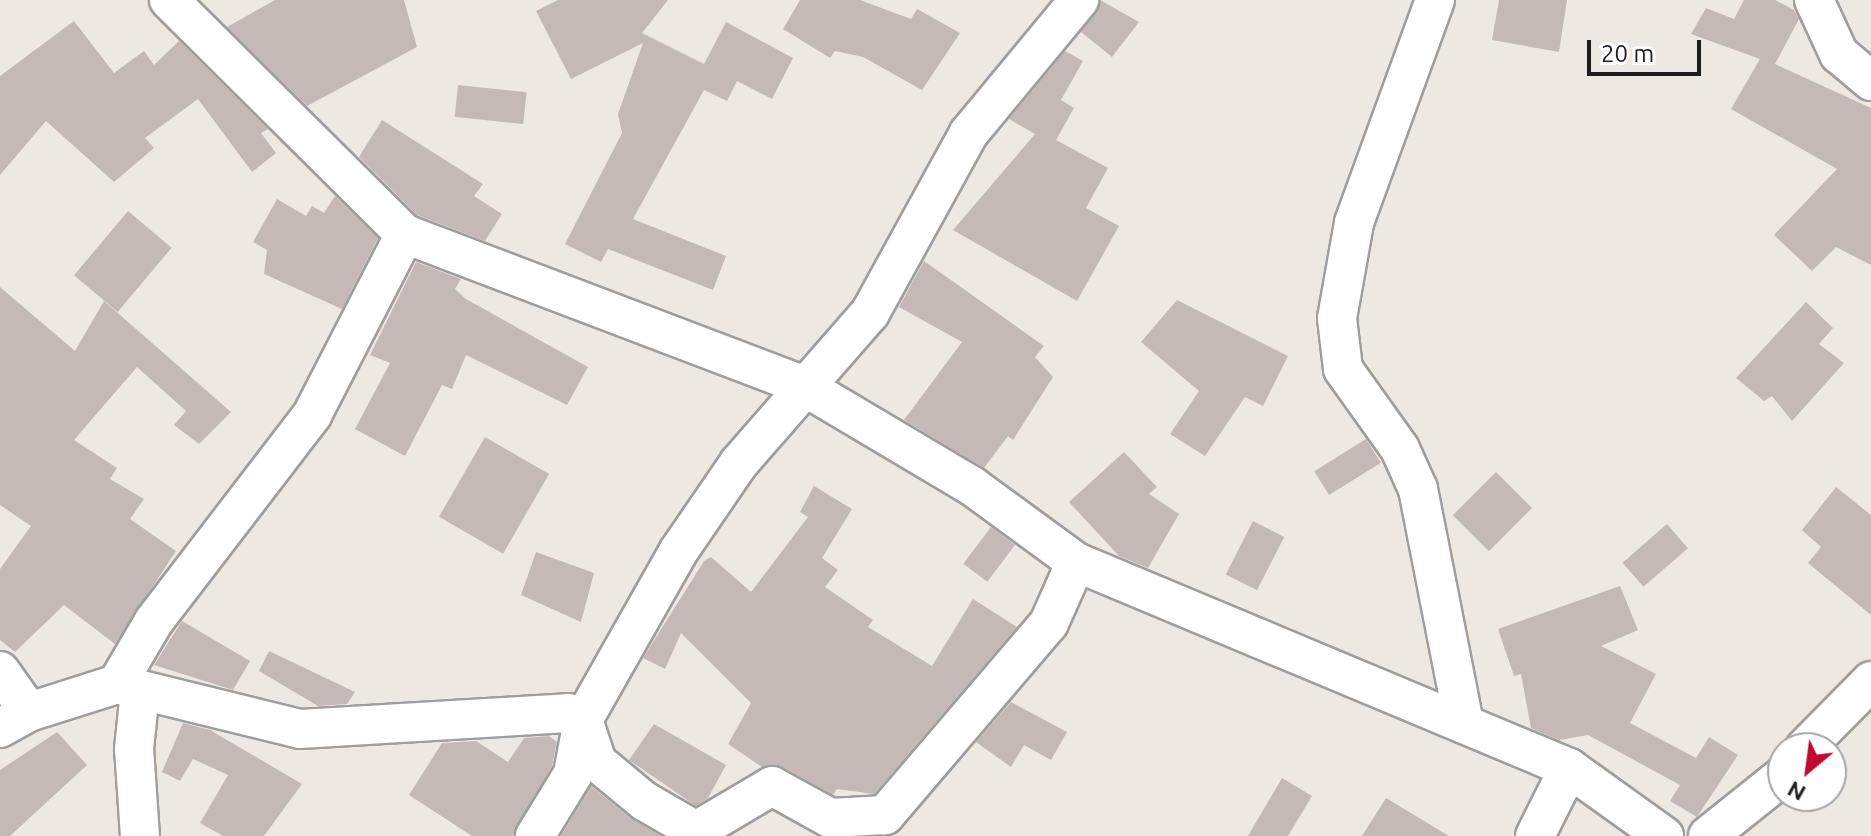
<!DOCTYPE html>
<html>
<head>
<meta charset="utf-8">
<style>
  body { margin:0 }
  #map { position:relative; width:1871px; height:836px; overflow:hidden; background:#eee8e3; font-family:Ubuntu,sans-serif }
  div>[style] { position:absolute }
  .building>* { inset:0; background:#c5b9b7; transform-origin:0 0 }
  .roads { filter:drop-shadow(2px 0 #9e9e9e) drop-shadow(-2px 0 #9e9e9e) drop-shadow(0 2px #9e9e9e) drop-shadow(0 -2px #9e9e9e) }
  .street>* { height:38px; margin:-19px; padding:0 19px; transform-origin:19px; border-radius:19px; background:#fff }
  span { translate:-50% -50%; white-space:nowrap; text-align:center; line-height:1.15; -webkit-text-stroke:6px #fff; paint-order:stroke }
  .north { position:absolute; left:1767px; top:732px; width:80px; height:80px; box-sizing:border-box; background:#fff; border:2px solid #a5a5a5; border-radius:50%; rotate:209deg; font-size:22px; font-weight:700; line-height:32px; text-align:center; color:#1d1d1d }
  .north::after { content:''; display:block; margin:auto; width:28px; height:36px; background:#c20831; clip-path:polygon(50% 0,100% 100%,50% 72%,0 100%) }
  .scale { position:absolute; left:1587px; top:40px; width:114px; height:36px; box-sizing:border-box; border:4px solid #1d1d1d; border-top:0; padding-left:10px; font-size:24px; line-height:28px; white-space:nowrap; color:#1d1d1d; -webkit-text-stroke:6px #fff; paint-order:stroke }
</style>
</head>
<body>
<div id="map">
  <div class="building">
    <i style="clip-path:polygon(275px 0,404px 0,417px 47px,307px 106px,227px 27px)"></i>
    <i style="clip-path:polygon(558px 0,668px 0,642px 33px,704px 64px,726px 22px,793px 58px,772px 99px,737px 81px,727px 101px,704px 90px,633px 219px,726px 256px,713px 290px,608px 249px,601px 262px,565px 244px,622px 133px,618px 114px,643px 43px,571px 79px,536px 11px)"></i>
    <i style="clip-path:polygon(800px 0,860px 0,911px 19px,917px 9px,960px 33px,922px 90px,863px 57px,835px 51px,830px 58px,783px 29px)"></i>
    <i style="clip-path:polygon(1100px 0,1139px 22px,1112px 57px,1081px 32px)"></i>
    <i style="clip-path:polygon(1499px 0,1567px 0,1559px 52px,1492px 40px)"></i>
    <i style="clip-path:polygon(1744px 0,1775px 0,1794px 10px,1799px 19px,1775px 64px,1871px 108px,1871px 265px,1836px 247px,1812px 271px,1774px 235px,1837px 169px,1731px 109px,1760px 59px,1691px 34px,1706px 8px,1734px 19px)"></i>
    <i style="clip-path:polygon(74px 21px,114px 73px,144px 51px,154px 65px,179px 41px,268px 129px,261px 133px,276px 153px,252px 172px,198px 99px,145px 138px,154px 148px,114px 182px,46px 121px,0 175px,0 76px)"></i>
    <i style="clip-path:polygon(1065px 51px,1083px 61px,1061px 100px,1074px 108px,1056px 140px,1108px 168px,1086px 208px,1119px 226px,1077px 301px,953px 230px,1035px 134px,1009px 119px)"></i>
    <i style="left:458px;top:85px;width:69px;height:32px;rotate:6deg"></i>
    <i style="clip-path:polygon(382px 120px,483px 184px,474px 196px,502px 214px,485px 241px,417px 215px,359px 157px)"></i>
    <i style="clip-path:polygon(335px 196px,378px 238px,342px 309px,264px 274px,267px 250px,253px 242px,277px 199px,306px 216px,312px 206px,324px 213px)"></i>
    <i style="left:128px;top:211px;width:57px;height:84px;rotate:40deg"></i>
    <i style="clip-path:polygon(924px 261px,1044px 346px,1035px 357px,1053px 377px,1013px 440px,1008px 436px,984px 468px,904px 420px,962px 342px,899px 307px)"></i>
    <i style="clip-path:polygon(416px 262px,461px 279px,455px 289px,466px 299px,588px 367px,567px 405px,466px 355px,452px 389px,442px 385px,405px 456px,355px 429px,390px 363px,370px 355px)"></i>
    <i style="clip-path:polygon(0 287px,75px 351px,104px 301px,231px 412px,199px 444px,174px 425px,186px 411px,137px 367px,74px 440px,117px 468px,110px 479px,144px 499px,130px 519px,176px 551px,115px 644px,64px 605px,15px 652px,0 640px,0 569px,31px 526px,0 505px)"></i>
    <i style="clip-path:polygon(1177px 300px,1288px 356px,1263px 406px,1245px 397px,1205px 456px,1170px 434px,1199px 391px,1141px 342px)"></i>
    <i style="clip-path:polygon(1806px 302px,1833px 328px,1819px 344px,1844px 363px,1792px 421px,1772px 396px,1764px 401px,1736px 378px)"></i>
    <i style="left:485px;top:437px;width:74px;height:92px;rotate:30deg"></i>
    <i style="left:1366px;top:439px;width:28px;height:61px;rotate:58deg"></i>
    <i style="clip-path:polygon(1124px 452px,1157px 487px,1149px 494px,1179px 514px,1148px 568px,1119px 556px,1069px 502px)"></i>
    <i style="left:1496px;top:472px;width:51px;height:61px;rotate:45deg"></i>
    <i style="clip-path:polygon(814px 486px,852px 509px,822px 558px,838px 570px,825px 587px,873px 620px,868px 627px,932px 666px,973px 599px,1017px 627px,874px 794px,837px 789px,833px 795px,783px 767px,762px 767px,728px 744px,751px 703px,681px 633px,665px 669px,643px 658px,704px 561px,711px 557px,751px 592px,808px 517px,800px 512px)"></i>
    <i style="clip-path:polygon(1836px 487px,1871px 515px,1871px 615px,1808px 563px,1821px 547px,1802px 530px)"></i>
    <i style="left:1253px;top:521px;width:35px;height:60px;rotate:27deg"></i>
    <i style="left:1667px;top:524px;width:32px;height:59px;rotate:49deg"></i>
    <i style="left:991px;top:527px;width:30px;height:46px;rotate:37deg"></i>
    <i style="clip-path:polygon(536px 552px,594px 573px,581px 622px,521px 595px)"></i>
    <i style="clip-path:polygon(1620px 586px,1638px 630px,1601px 646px,1656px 674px,1630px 723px,1696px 758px,1709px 737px,1738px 755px,1697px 817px,1670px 801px,1680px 785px,1588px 735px,1559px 740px,1531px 728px,1521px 674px,1514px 676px,1498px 629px)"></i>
    <i style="clip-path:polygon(182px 621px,250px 661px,233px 690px,154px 665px)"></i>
    <i style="clip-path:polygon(269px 651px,355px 692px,347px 704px,318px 706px,259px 671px)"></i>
    <i style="clip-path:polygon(1011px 702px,1067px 732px,1051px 760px,1024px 745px,1011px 767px,976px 742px)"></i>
    <i style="clip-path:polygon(183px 723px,210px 730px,302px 784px,264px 836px,223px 836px,200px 823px,228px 775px,193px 759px,180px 781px,162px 772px)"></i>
    <i style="clip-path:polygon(654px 724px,726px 765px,708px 798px,696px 806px,629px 760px)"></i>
    <i style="clip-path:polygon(57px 732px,87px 765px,10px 836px,0 836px,0 770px)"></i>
    <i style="clip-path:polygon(549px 736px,557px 742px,552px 766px,513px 836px,472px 836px,409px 795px,442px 743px,476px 741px,508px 762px,524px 738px)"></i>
    <i style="clip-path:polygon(1282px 778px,1312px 796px,1288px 836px,1248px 836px)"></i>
    <i style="clip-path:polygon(591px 786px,630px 818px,661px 836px,561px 836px)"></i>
    <i style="clip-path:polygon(1386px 798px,1449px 836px,1362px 836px)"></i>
  </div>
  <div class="roads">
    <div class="street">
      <i style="left:169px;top:0;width:332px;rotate:44.8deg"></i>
      <i style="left:405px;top:234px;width:425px;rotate:20.8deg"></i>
      <i style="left:802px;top:385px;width:198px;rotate:30.7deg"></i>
      <i style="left:972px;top:486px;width:129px;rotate:36.2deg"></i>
      <i style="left:1076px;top:562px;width:534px;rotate:22.68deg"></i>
      <i style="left:1569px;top:768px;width:117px;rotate:35.6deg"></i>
      <i style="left:1435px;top:0;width:237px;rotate:110deg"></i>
      <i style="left:1354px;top:223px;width:97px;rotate:100.1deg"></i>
      <i style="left:1337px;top:318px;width:51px;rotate:83.3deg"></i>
      <i style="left:1343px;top:369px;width:98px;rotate:54.5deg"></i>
      <i style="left:1400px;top:449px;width:44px;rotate:65.8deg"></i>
      <i style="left:1418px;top:489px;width:239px;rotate:78.9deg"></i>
      <i style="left:1814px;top:0;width:60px;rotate:65.2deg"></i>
      <i style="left:1839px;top:54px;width:42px;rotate:40.2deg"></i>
      <i style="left:1076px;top:562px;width:67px;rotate:113.9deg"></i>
      <i style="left:1049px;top:623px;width:253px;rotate:130.5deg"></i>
      <i style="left:885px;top:815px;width:55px;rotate:176.9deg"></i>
      <i style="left:830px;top:818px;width:66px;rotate:-151.1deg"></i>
      <i style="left:772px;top:786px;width:88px;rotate:149.4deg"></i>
      <i style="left:696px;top:831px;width:60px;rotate:-150deg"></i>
      <i style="left:644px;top:801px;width:61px;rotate:-140.3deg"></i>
      <i style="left:597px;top:762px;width:44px;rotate:-108.4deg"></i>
      <i style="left:583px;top:720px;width:193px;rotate:-60.5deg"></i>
      <i style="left:678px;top:552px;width:108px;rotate:-55.6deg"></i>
      <i style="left:739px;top:463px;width:199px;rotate:-48.9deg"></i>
      <i style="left:870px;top:313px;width:205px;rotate:-61.2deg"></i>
      <i style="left:969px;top:133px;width:173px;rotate:-50.4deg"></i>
      <i style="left:0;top:671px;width:50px;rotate:54.7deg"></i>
      <i style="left:29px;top:712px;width:33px;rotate:151deg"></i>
      <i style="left:117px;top:684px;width:188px;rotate:13.8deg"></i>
      <i style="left:300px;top:729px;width:268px;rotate:-3.4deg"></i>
      <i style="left:568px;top:713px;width:17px;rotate:25deg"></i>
      <i style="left:583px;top:720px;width:55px;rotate:100.5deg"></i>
      <i style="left:573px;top:774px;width:73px;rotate:121.5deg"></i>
      <i style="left:29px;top:712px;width:92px;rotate:-17.7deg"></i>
      <i style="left:117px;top:684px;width:73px;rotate:-59.6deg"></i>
      <i style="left:154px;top:621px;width:260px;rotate:-52.5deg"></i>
      <i style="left:312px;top:415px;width:203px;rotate:-62.8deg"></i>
      <i style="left:1805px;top:748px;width:94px;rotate:-45.4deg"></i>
      <i style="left:140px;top:836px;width:87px;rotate:-93.9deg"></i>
      <i style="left:134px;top:749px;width:58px;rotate:-84.1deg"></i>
      <i style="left:1535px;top:836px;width:76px;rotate:-63.4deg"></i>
      <i style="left:1708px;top:836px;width:96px;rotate:-38.7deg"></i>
    </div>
  </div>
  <div class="north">N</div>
  <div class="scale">20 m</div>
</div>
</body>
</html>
